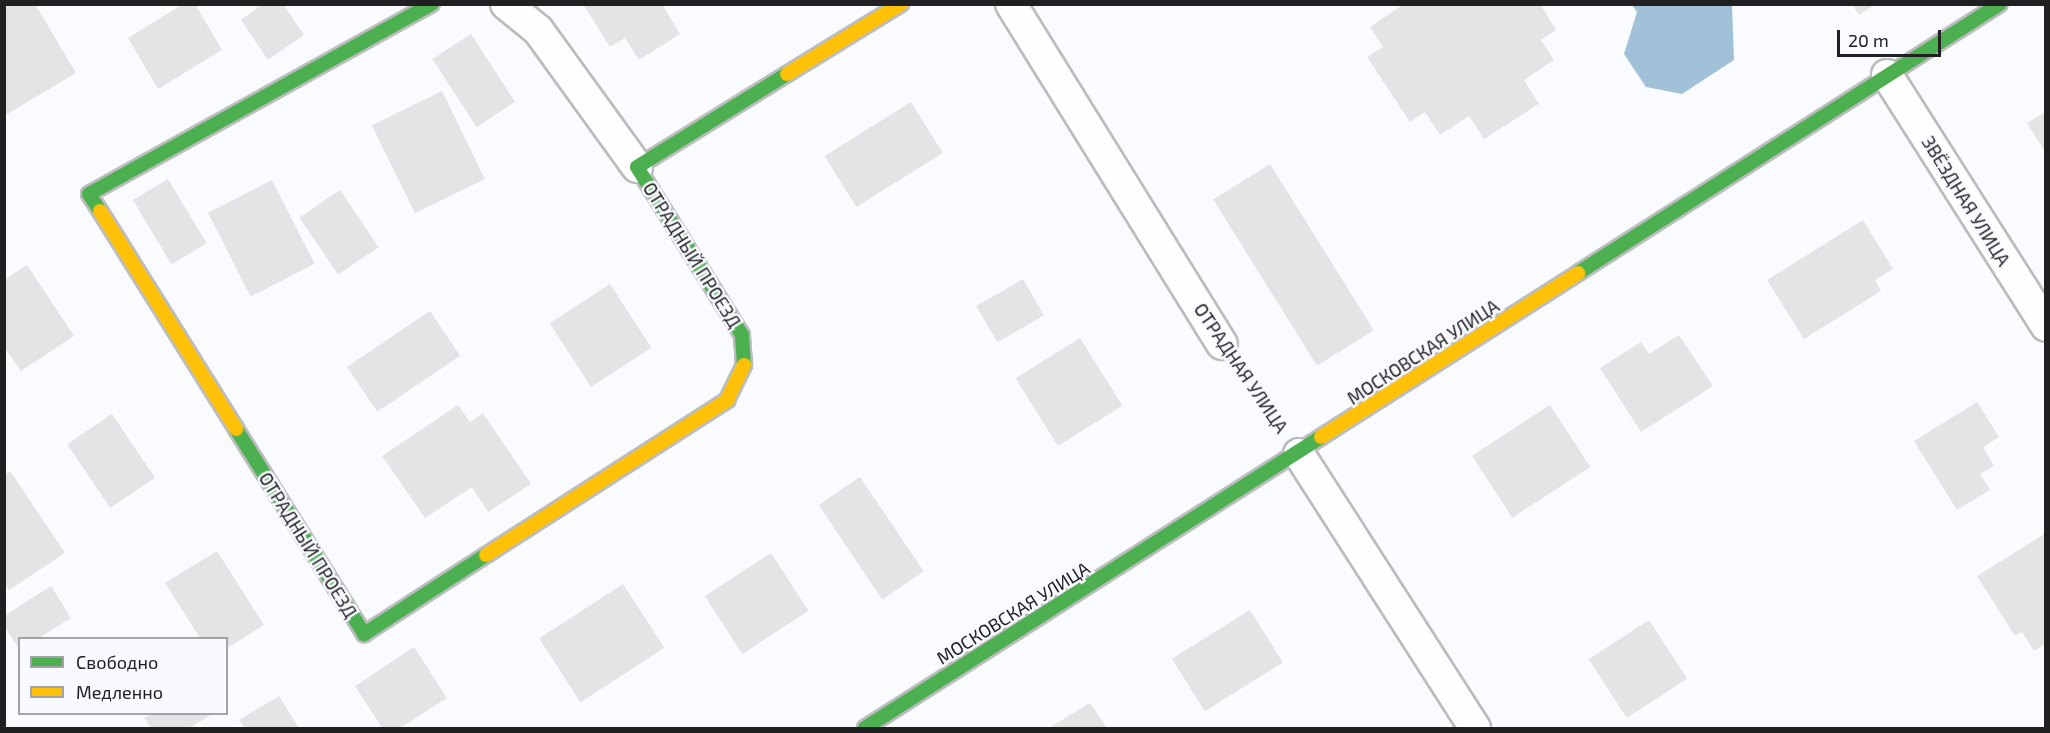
<!DOCTYPE html>
<html>
<head>
<meta charset="utf-8">
<style>
  body { margin:0 }
  #map { position:relative; width:2050px; height:733px; overflow:hidden; background:#fafbfe; font-family:"Exo 2",sans-serif }
  div>[style] { position:absolute }
  .water>* { inset:0; background:#a0c1d7 }
  .building>* { inset:0; background:#e3e4e6; transform-origin:0 0 }
  .path>* { height:4px; margin-top:-2px; transform-origin:0; background:repeating-linear-gradient(90deg,#e2e2e3 0 4.5px,transparent 0 9px) }
  .roads { filter:drop-shadow(2px 0 #bbbcbe) drop-shadow(-2px 0 #bbbcbe) drop-shadow(0 2px #bbbcbe) drop-shadow(0 -2px #bbbcbe) }
  .street>* { height:30px; margin:-15px; padding:0 15px; transform-origin:15px; border-radius:15px; background:#fefeff }
  .fast>* { height:14px; margin:-7px; padding:0 7px; transform-origin:7px; border-radius:7px; background:#4caf50 }
  .slow>* { height:14px; margin:-7px; padding:0 7px; transform-origin:7px; border-radius:7px; background:#ffc107 }
  span { translate:-50% -50%; white-space:nowrap; text-align:center; line-height:1.15; -webkit-text-stroke:5px #f9faff; paint-order:stroke }
  .street-label { font-size:18px; color:#202022 }
  .frame { position:absolute; inset:0; border:6px solid #202022; pointer-events:none }
  .legend { position:absolute; left:18px; top:637px; width:210px; height:78px; box-sizing:border-box; background:#f9faff; border:2px solid #a2a3a7; margin:0; padding:8px 10px; list-style:none; font-size:18px; color:#202022 }
  .legend li { display:flex; align-items:center; gap:12px; height:30px }
  .legend b { width:30px; border:2px solid #a2a3a7 }
  .scale { position:absolute; left:1837px; top:30px; width:104px; height:27px; box-sizing:border-box; border:3px solid #202022; border-top:0; padding-left:8px; font-size:18px; line-height:21px; white-space:nowrap; color:#202022; -webkit-text-stroke:4px #f9faff; paint-order:stroke }
</style>
</head>
<body>
<div id="map">
  <div class="water">
    <i style="clip-path:polygon(1632px 5px,1732px 5px,1734px 60px,1682px 94px,1646px 87px,1624px 54px,1637px 12px)"></i>
  </div>
  <div class="building">
    <i style="clip-path:polygon(4px 4px,35px 4px,76px 73px,4px 116px)"></i>
    <i style="clip-path:polygon(183px 4px,195px 4px,222px 50px,158px 89px,128px 38px)"></i>
    <i style="clip-path:polygon(263px 4px,283px 4px,304px 35px,268px 60px,241px 20px)"></i>
    <i style="clip-path:polygon(583px 4px,662px 4px,680px 34px,639px 60px,625px 38px,610px 47px)"></i>
    <i style="clip-path:polygon(1404px 4px,1540px 4px,1556px 30px,1541px 40px,1554px 60px,1524px 80px,1539px 104px,1484px 139px,1469px 116px,1440px 135px,1425px 112px,1410px 122px,1367px 57px,1383px 47px,1370px 27px)"></i>
    <i style="clip-path:polygon(1852px 4px,1876px 4px,1859px 15px)"></i>
    <i style="left:471px;top:34px;width:81px;height:46px;rotate:57deg"></i>
    <i style="left:442px;top:91px;width:98px;height:78px;rotate:64deg"></i>
    <i style="left:911px;top:102px;width:60px;height:102px;rotate:58deg"></i>
    <i style="clip-path:polygon(2046px 112px,2046px 153px,2027px 123px)"></i>
    <i style="left:1270px;top:164px;width:196px;height:67px;rotate:58deg"></i>
    <i style="left:168px;top:179px;width:75px;height:41px;rotate:59deg"></i>
    <i style="left:272px;top:180px;width:94px;height:72px;rotate:63deg"></i>
    <i style="left:340px;top:190px;width:69px;height:49px;rotate:56deg"></i>
    <i style="clip-path:polygon(1863px 220px,1893px 269px,1875px 280px,1881px 291px,1804px 339px,1767px 280px)"></i>
    <i style="clip-path:polygon(27px 265px,74px 336px,21px 371px,4px 347px,4px 280px)"></i>
    <i style="left:1023px;top:279px;width:42px;height:54px;rotate:60deg"></i>
    <i style="left:610px;top:284px;width:76px;height:72px;rotate:57deg"></i>
    <i style="left:430px;top:311px;width:54px;height:100px;rotate:56deg"></i>
    <i style="clip-path:polygon(1679px 335px,1713px 386px,1641px 432px,1600px 368px,1641px 342px,1649px 354px)"></i>
    <i style="left:1080px;top:338px;width:80px;height:76px;rotate:58deg"></i>
    <i style="clip-path:polygon(1977px 402px,1999px 437px,1983px 447px,1994px 466px,1980px 474px,1990px 490px,1957px 510px,1914px 441px)"></i>
    <i style="clip-path:polygon(458px 405px,470px 422px,483px 413px,531px 484px,488px 512px,472px 487px,425px 518px,382px 456px)"></i>
    <i style="left:1550px;top:405px;width:74px;height:93px;rotate:57deg"></i>
    <i style="left:112px;top:414px;width:77px;height:54px;rotate:56deg"></i>
    <i style="clip-path:polygon(10px 471px,65px 553px,9px 590px,4px 583px,4px 475px)"></i>
    <i style="left:860px;top:477px;width:114px;height:50px;rotate:56deg"></i>
    <i style="clip-path:polygon(2046px 533px,2046px 643px,2034px 651px,2022px 632px,2015px 636px,1977px 576px)"></i>
    <i style="clip-path:polygon(217px 551px,264px 625px,226px 649px,226px 638px,200px 638px,165px 583px)"></i>
    <i style="left:771px;top:553px;width:69px;height:79px;rotate:57deg"></i>
    <i style="left:623px;top:584px;width:76px;height:100px;rotate:57deg"></i>
    <i style="clip-path:polygon(51px 586px,71px 618px,39px 638px,20px 638px,20px 650px,4px 626px,4px 616px)"></i>
    <i style="left:1250px;top:610px;width:62px;height:92px;rotate:58deg"></i>
    <i style="left:1649px;top:620px;width:70px;height:72px;rotate:57deg"></i>
    <i style="clip-path:polygon(414px 647px,447px 698px,400px 728px,382px 728px,355px 686px)"></i>
    <i style="clip-path:polygon(279px 696px,299px 728px,245px 728px,239px 720px)"></i>
    <i style="clip-path:polygon(1090px 703px,1107px 728px,1049px 728px)"></i>
    <i style="clip-path:polygon(151px 714px,212px 714px,189px 728px,151px 728px,144px 718px)"></i>
  </div>
  <div class="path">
    <i style="left:1240px;top:370px;width:67px;rotate:54.7deg"></i>
  </div>
  <div class="roads">
    <div class="street">
      <i style="left:506px;top:4px;width:41px;rotate:39.1deg"></i>
      <i style="left:538px;top:30px;width:169px;rotate:54.1deg"></i>
      <i style="left:1011px;top:4px;width:400px;rotate:58.2deg"></i>
      <i style="left:1887px;top:75px;width:297px;rotate:57.6deg"></i>
      <i style="left:1299px;top:454px;width:326px;rotate:57.3deg"></i>
    </div>
    <div class="fast">
      <i style="left:100px;top:211px;width:20px;rotate:-123deg"></i>
      <i style="left:89px;top:194px;width:392px;rotate:-29deg"></i>
      <i style="left:1578px;top:273px;width:500px;rotate:-32.52deg"></i>
      <i style="left:744px;top:365px;width:30px;rotate:-94deg"></i>
      <i style="left:742px;top:335px;width:198px;rotate:-122deg"></i>
      <i style="left:637px;top:167px;width:176px;rotate:-31.8deg"></i>
      <i style="left:236px;top:429px;width:242px;rotate:58deg"></i>
      <i style="left:364px;top:634px;width:145px;rotate:-32.9deg"></i>
      <i style="left:865px;top:728px;width:541px;rotate:-32.54deg"></i>
    </div>
    <div class="slow">
      <i style="left:787px;top:74px;width:134px;rotate:-31.6deg"></i>
      <i style="left:100px;top:211px;width:257px;rotate:58deg"></i>
      <i style="left:1321px;top:437px;width:305px;rotate:-32.5deg"></i>
      <i style="left:486px;top:555px;width:287px;rotate:-32.7deg"></i>
      <i style="left:727px;top:400px;width:39px;rotate:-64deg"></i>
    </div>
  </div>
  <div class="street-label">
    <span style="left:1966px;top:201px;rotate:58deg">ЗВЁЗДНАЯ УЛИЦА</span>
    <span style="left:692px;top:255px;rotate:58deg">ОТРАДНЫЙ ПРОЕЗД</span>
    <span style="left:1423px;top:352px;rotate:-33deg">МОСКОВСКАЯ УЛИЦА</span>
    <span style="left:1241px;top:368px;rotate:56deg">ОТРАДНАЯ УЛИЦА</span>
    <span style="left:308px;top:545px;rotate:58deg">ОТРАДНЫЙ ПРОЕЗД</span>
    <span style="left:1013px;top:613px;rotate:-32deg">МОСКОВСКАЯ УЛИЦА</span>
  </div>
  <div class="frame"></div>
  <ul class="legend">
  <li><b style="height:8px;background:#4caf50"></b>Свободно</li>
  <li><b style="height:8px;background:#ffc107"></b>Медленно</li>
  </ul>
  <div class="scale">20 m</div>
</div>
</body>
</html>
